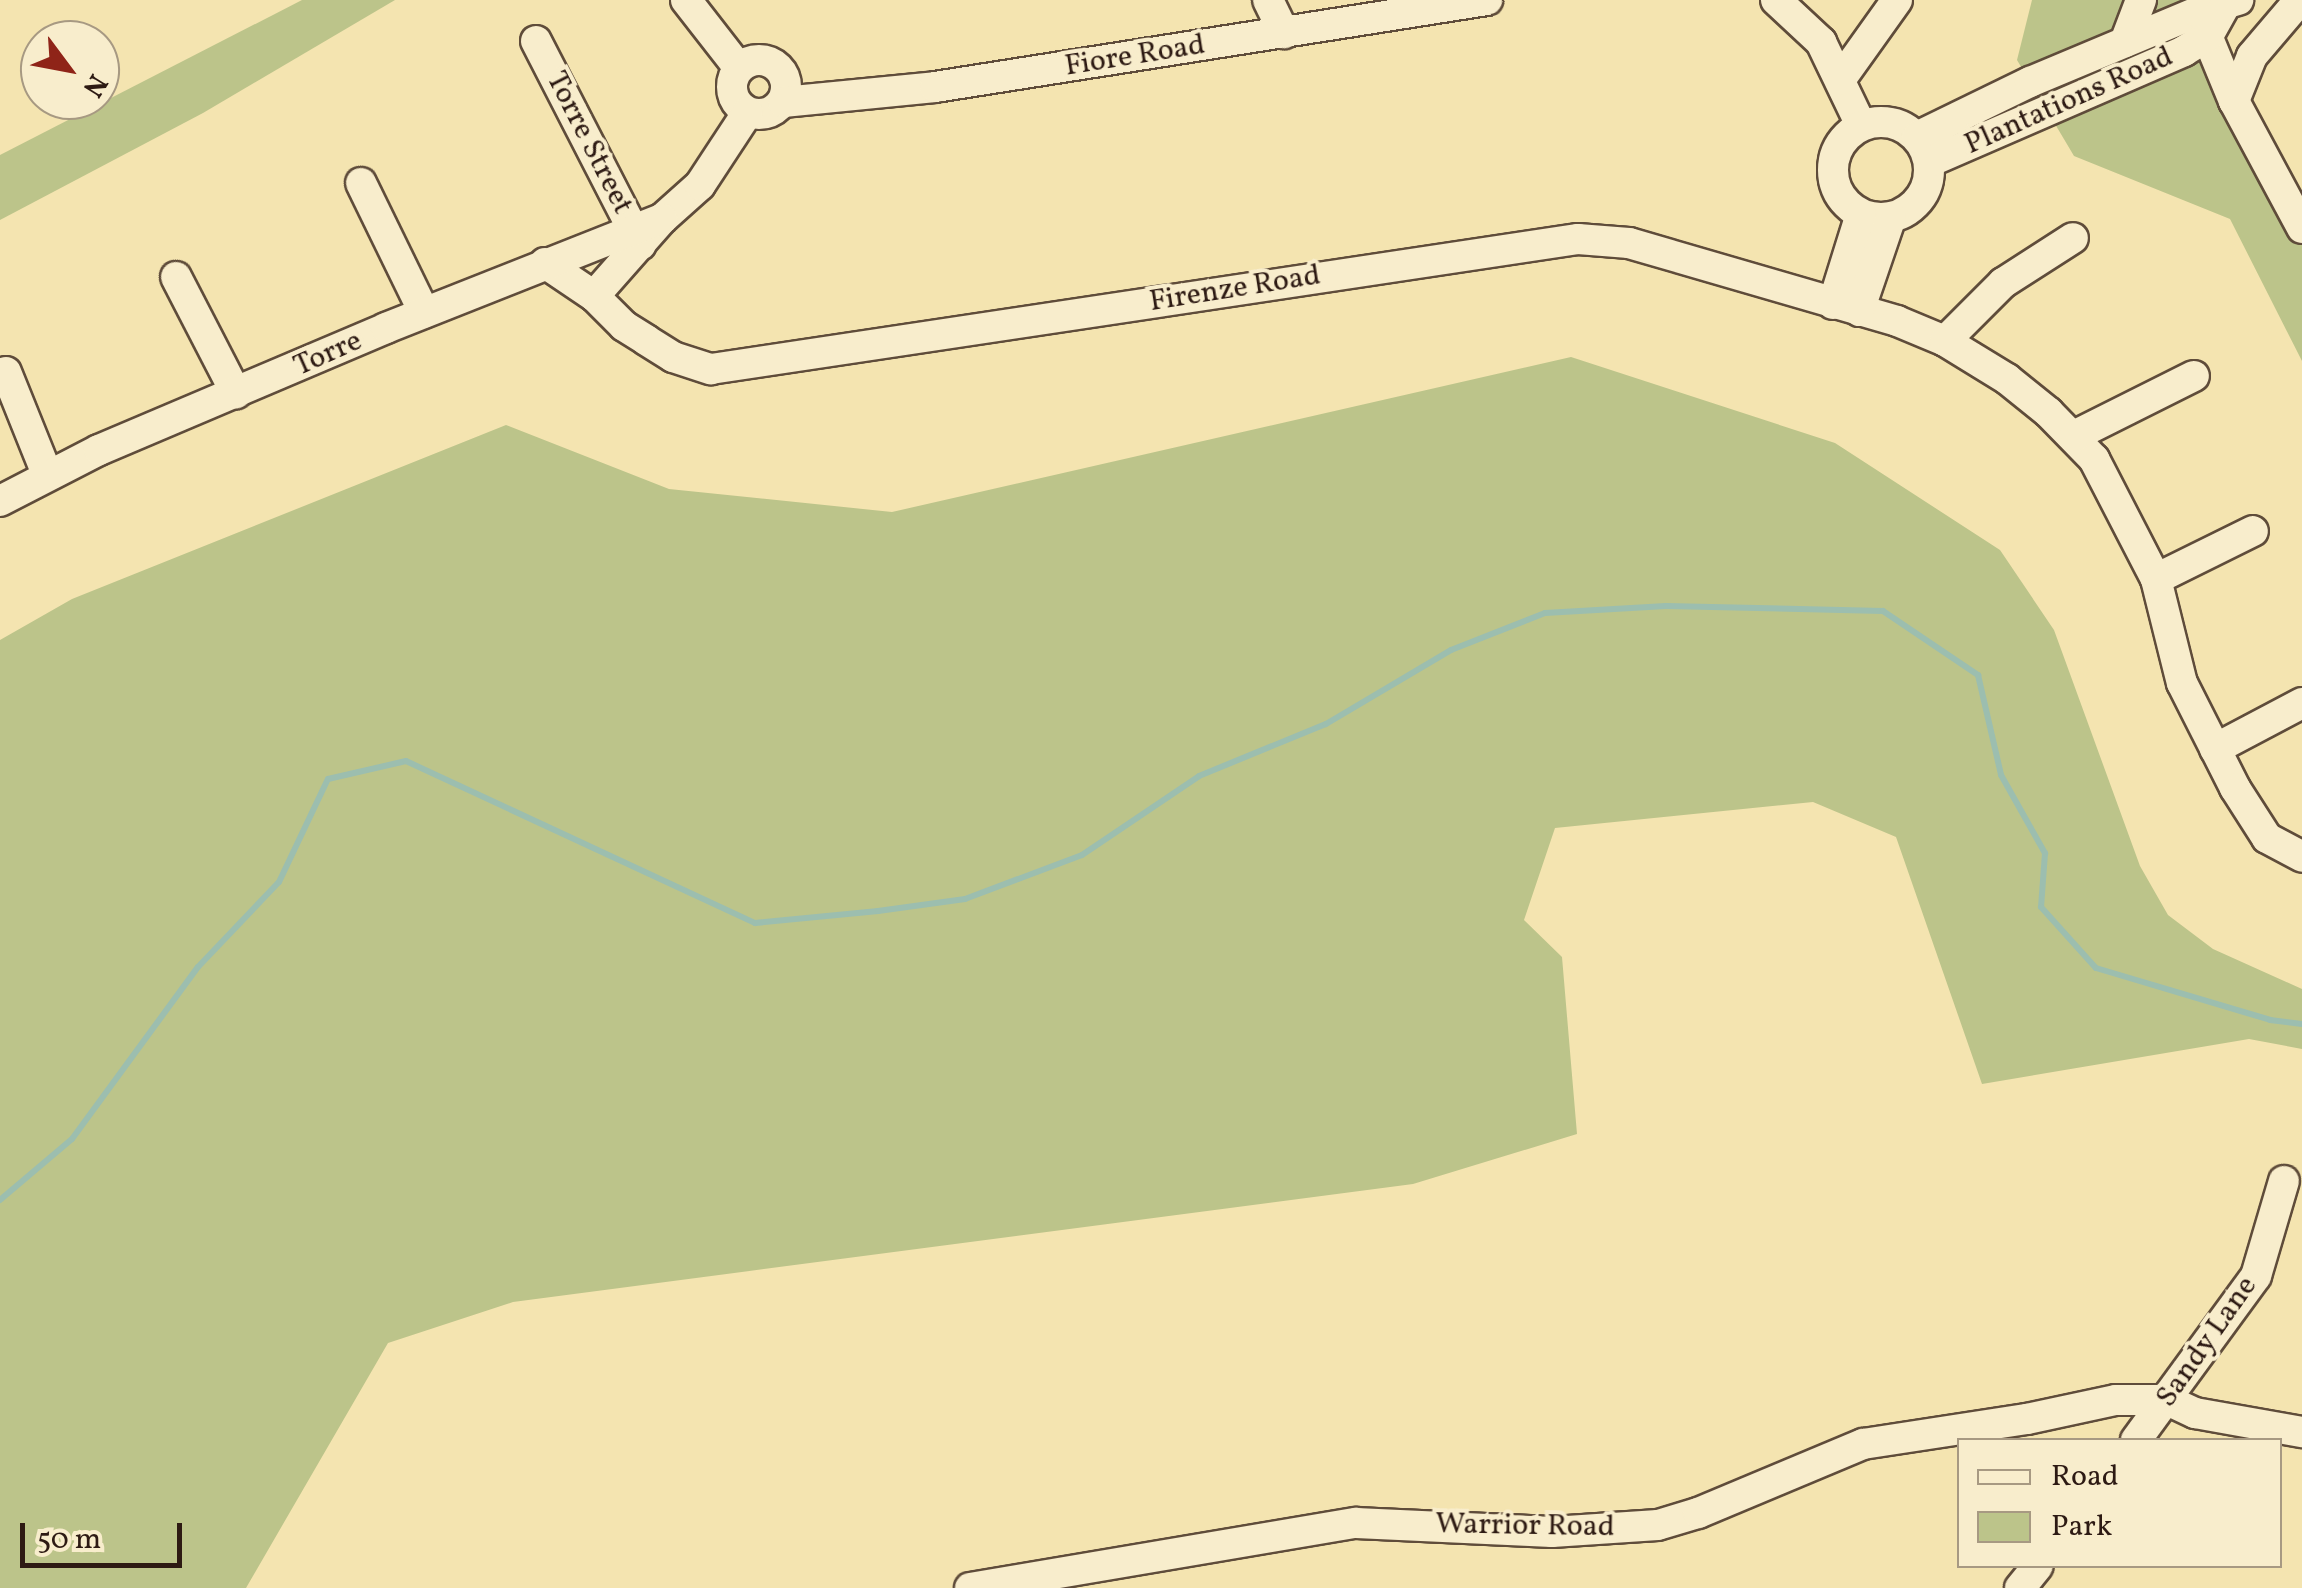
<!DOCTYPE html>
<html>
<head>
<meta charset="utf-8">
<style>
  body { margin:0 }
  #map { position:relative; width:2302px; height:1588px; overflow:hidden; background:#f4e4b0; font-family:Vollkorn,serif }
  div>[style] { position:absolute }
  .green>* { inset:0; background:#bcc48a }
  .stream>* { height:6px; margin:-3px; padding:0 3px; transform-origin:3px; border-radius:3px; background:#9cbeaf }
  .roads { filter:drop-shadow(2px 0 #5f4c3a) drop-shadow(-2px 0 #5f4c3a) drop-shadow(0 2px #5f4c3a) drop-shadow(0 -2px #5f4c3a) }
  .minor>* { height:30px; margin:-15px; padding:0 15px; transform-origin:15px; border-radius:15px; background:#f8edcc }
  .minor>.ring { margin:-15px; padding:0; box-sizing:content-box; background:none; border:30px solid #f8edcc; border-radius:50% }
  span { translate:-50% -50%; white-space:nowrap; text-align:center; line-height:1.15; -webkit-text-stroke:8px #f8edcc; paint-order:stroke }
  .street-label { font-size:30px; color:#2d1a13 }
  .legend { position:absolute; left:1957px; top:1438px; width:325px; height:130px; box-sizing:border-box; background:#f8edcc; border:2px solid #a79982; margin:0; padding:12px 18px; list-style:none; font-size:30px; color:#2d1a13 }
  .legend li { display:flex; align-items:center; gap:20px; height:50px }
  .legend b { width:50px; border:2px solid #a79982 }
  .north { position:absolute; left:20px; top:20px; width:100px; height:100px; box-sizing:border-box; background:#f8edcc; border:2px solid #a79982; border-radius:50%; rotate:122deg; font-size:28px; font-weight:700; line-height:40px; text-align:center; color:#2d1a13 }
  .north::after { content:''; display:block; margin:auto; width:35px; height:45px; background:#8f2418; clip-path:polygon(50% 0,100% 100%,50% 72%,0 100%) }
  .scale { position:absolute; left:20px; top:1523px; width:162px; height:45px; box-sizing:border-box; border:5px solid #2d1a13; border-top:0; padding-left:12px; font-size:30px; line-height:35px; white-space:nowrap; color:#2d1a13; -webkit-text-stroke:8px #f8edcc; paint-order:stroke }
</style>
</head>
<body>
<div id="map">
  <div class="green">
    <i style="clip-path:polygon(302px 0,395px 0,203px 113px,0 220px,0 155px)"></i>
    <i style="clip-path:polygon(2032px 0,2191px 0,2302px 228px,2302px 361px,2230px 219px,2074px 156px,2017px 60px)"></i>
    <i style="clip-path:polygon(1571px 357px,1835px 443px,2000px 550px,2054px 630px,2140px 866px,2168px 915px,2213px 949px,2302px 989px,2302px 1049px,2249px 1039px,1982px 1084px,1896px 837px,1813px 802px,1555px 828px,1524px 920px,1562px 957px,1577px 1134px,1413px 1184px,513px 1302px,388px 1343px,246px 1588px,0 1588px,0 640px,72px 599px,506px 425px,669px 489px,892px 512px)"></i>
  </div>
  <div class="stream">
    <i style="left:0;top:1200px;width:94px;rotate:-40.3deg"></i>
    <i style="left:72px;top:1139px;width:213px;rotate:-53.8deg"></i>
    <i style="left:198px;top:967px;width:117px;rotate:-46.4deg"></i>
    <i style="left:279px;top:882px;width:114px;rotate:-64.6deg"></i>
    <i style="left:328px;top:779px;width:80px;rotate:-13deg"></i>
    <i style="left:406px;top:761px;width:385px;rotate:24.9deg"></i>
    <i style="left:755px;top:923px;width:124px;rotate:-5.6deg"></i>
    <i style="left:878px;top:911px;width:88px;rotate:-7.9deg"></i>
    <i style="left:965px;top:899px;width:125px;rotate:-20.6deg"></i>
    <i style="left:1082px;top:855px;width:141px;rotate:-34deg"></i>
    <i style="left:1199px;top:776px;width:137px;rotate:-22.3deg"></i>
    <i style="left:1326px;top:724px;width:145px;rotate:-30.6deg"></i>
    <i style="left:1451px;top:650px;width:101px;rotate:-21.5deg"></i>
    <i style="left:1545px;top:613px;width:121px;rotate:-3.3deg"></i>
    <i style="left:1666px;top:606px;width:217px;rotate:1.3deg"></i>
    <i style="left:1883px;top:611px;width:115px;rotate:34deg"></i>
    <i style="left:1978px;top:675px;width:103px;rotate:77deg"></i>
    <i style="left:2001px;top:775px;width:90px;rotate:60.6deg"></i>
    <i style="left:2045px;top:853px;width:54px;rotate:94.2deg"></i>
    <i style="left:2041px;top:907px;width:82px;rotate:48deg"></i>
    <i style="left:2096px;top:968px;width:182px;rotate:16.6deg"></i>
    <i style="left:2270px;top:1020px;width:32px;rotate:7deg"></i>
  </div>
  <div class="roads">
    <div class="minor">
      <i style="left:686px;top:0;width:86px;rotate:52.1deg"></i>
      <i style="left:1268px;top:0;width:37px;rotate:64deg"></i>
      <i style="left:1776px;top:0;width:62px;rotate:43deg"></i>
      <i style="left:1821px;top:42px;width:92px;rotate:64.3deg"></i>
      <i style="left:2201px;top:21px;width:87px;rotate:67.6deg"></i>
      <i style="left:2234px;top:101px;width:144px;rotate:61.8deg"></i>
      <i style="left:536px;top:41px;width:229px;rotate:62.8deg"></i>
      <i style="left:2125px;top:42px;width:45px;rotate:-69.1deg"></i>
      <i class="ring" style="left:732px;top:60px;width:24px;height:24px"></i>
      <i style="left:1840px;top:80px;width:98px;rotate:-54.5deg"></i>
      <i style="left:2234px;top:101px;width:48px;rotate:-68.2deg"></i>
      <i style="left:2252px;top:56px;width:71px;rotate:-49.6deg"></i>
      <i style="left:783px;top:102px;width:153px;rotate:-5.6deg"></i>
      <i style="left:935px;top:87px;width:559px;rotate:-8.96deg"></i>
      <i class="ring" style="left:1833px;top:122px;width:66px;height:66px"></i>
      <i style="left:1917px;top:137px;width:126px;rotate:-26deg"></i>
      <i style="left:2030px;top:82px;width:181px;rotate:-22.7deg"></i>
      <i style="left:2197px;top:12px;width:43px;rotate:-16.3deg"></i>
      <i style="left:1929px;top:162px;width:278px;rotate:-23.5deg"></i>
      <i style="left:2184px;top:51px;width:28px;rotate:-32deg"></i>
      <i style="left:2208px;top:36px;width:39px;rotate:-61deg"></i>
      <i style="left:361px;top:183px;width:144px;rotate:64deg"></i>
      <i style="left:545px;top:263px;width:59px;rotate:34deg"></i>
      <i style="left:594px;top:296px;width:42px;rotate:45deg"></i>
      <i style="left:624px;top:326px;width:26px;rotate:32deg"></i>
      <i style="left:646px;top:340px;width:32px;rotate:32deg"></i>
      <i style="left:673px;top:357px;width:40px;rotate:18deg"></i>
      <i style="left:711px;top:369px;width:877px;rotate:-8.53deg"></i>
      <i style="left:1578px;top:239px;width:51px;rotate:4.5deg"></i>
      <i style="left:1629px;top:243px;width:279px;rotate:16.2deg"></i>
      <i style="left:1897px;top:321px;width:52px;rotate:22.6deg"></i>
      <i style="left:1945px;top:341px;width:73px;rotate:31.5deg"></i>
      <i style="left:2007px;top:379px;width:53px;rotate:38.8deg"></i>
      <i style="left:2048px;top:412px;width:66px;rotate:45.6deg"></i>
      <i style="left:2094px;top:459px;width:135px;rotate:62.7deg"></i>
      <i style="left:2156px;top:579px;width:107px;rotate:76deg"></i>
      <i style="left:2182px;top:683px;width:118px;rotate:63.2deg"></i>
      <i style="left:2235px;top:788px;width:59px;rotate:57.4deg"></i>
      <i style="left:2267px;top:838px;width:40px;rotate:28deg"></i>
      <i style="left:176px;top:277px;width:131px;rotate:62.7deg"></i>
      <i style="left:594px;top:296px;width:103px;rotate:-48.6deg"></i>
      <i style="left:662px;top:219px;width:51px;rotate:-41.8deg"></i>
      <i style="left:700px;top:185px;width:87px;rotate:-56.7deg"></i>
      <i style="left:1833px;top:304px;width:94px;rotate:-72.7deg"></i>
      <i style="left:1859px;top:311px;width:99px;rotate:-71.2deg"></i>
      <i style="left:1945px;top:341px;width:82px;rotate:-45deg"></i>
      <i style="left:2003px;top:283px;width:83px;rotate:-32.7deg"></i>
      <i style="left:6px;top:372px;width:110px;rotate:68.1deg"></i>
      <i style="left:2074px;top:436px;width:134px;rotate:-26.6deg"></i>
      <i style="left:0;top:501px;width:111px;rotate:-27.3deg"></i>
      <i style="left:99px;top:450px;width:312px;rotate:-23deg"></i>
      <i style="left:386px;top:328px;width:297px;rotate:-21.6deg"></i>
      <i style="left:2156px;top:579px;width:108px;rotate:-26.3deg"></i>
      <i style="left:2215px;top:749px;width:98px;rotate:-27.9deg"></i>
      <i style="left:2136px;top:1440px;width:203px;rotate:-53.8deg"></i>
      <i style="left:2256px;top:1276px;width:99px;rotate:-73.6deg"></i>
      <i style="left:970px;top:1588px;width:391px;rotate:-9.6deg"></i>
      <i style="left:1356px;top:1523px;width:196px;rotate:2.6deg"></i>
      <i style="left:1552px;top:1532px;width:106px;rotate:-3.8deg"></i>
      <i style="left:1658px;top:1525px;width:42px;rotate:-16.7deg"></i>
      <i style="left:1698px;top:1513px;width:179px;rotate:-22.7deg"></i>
      <i style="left:1863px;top:1444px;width:166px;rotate:-8.7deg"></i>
      <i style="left:2027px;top:1419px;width:91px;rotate:-12.1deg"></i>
      <i style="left:2116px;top:1400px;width:51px"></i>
      <i style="left:2167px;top:1400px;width:31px;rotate:25deg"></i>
      <i style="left:2195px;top:1413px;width:109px;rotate:10.1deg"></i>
      <i style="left:2020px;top:1588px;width:28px;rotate:-51deg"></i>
    </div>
  </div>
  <div class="street-label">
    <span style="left:1135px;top:56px;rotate:-9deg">Fiore Road</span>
    <span style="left:2069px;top:101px;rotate:-24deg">Plantations Road</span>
    <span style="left:589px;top:143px;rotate:63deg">Torre Street</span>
    <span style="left:1235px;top:289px;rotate:-9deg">Firenze Road</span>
    <span style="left:328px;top:354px;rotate:-24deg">Torre</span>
    <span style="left:2207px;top:1342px;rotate:-55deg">Sandy Lane</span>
    <span style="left:1525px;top:1526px;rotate:1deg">Warrior Road</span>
  </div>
  <ul class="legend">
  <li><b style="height:12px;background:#f8edcc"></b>Road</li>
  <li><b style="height:28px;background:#bcc48a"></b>Park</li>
  </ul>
  <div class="north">N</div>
  <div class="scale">50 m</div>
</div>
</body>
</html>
